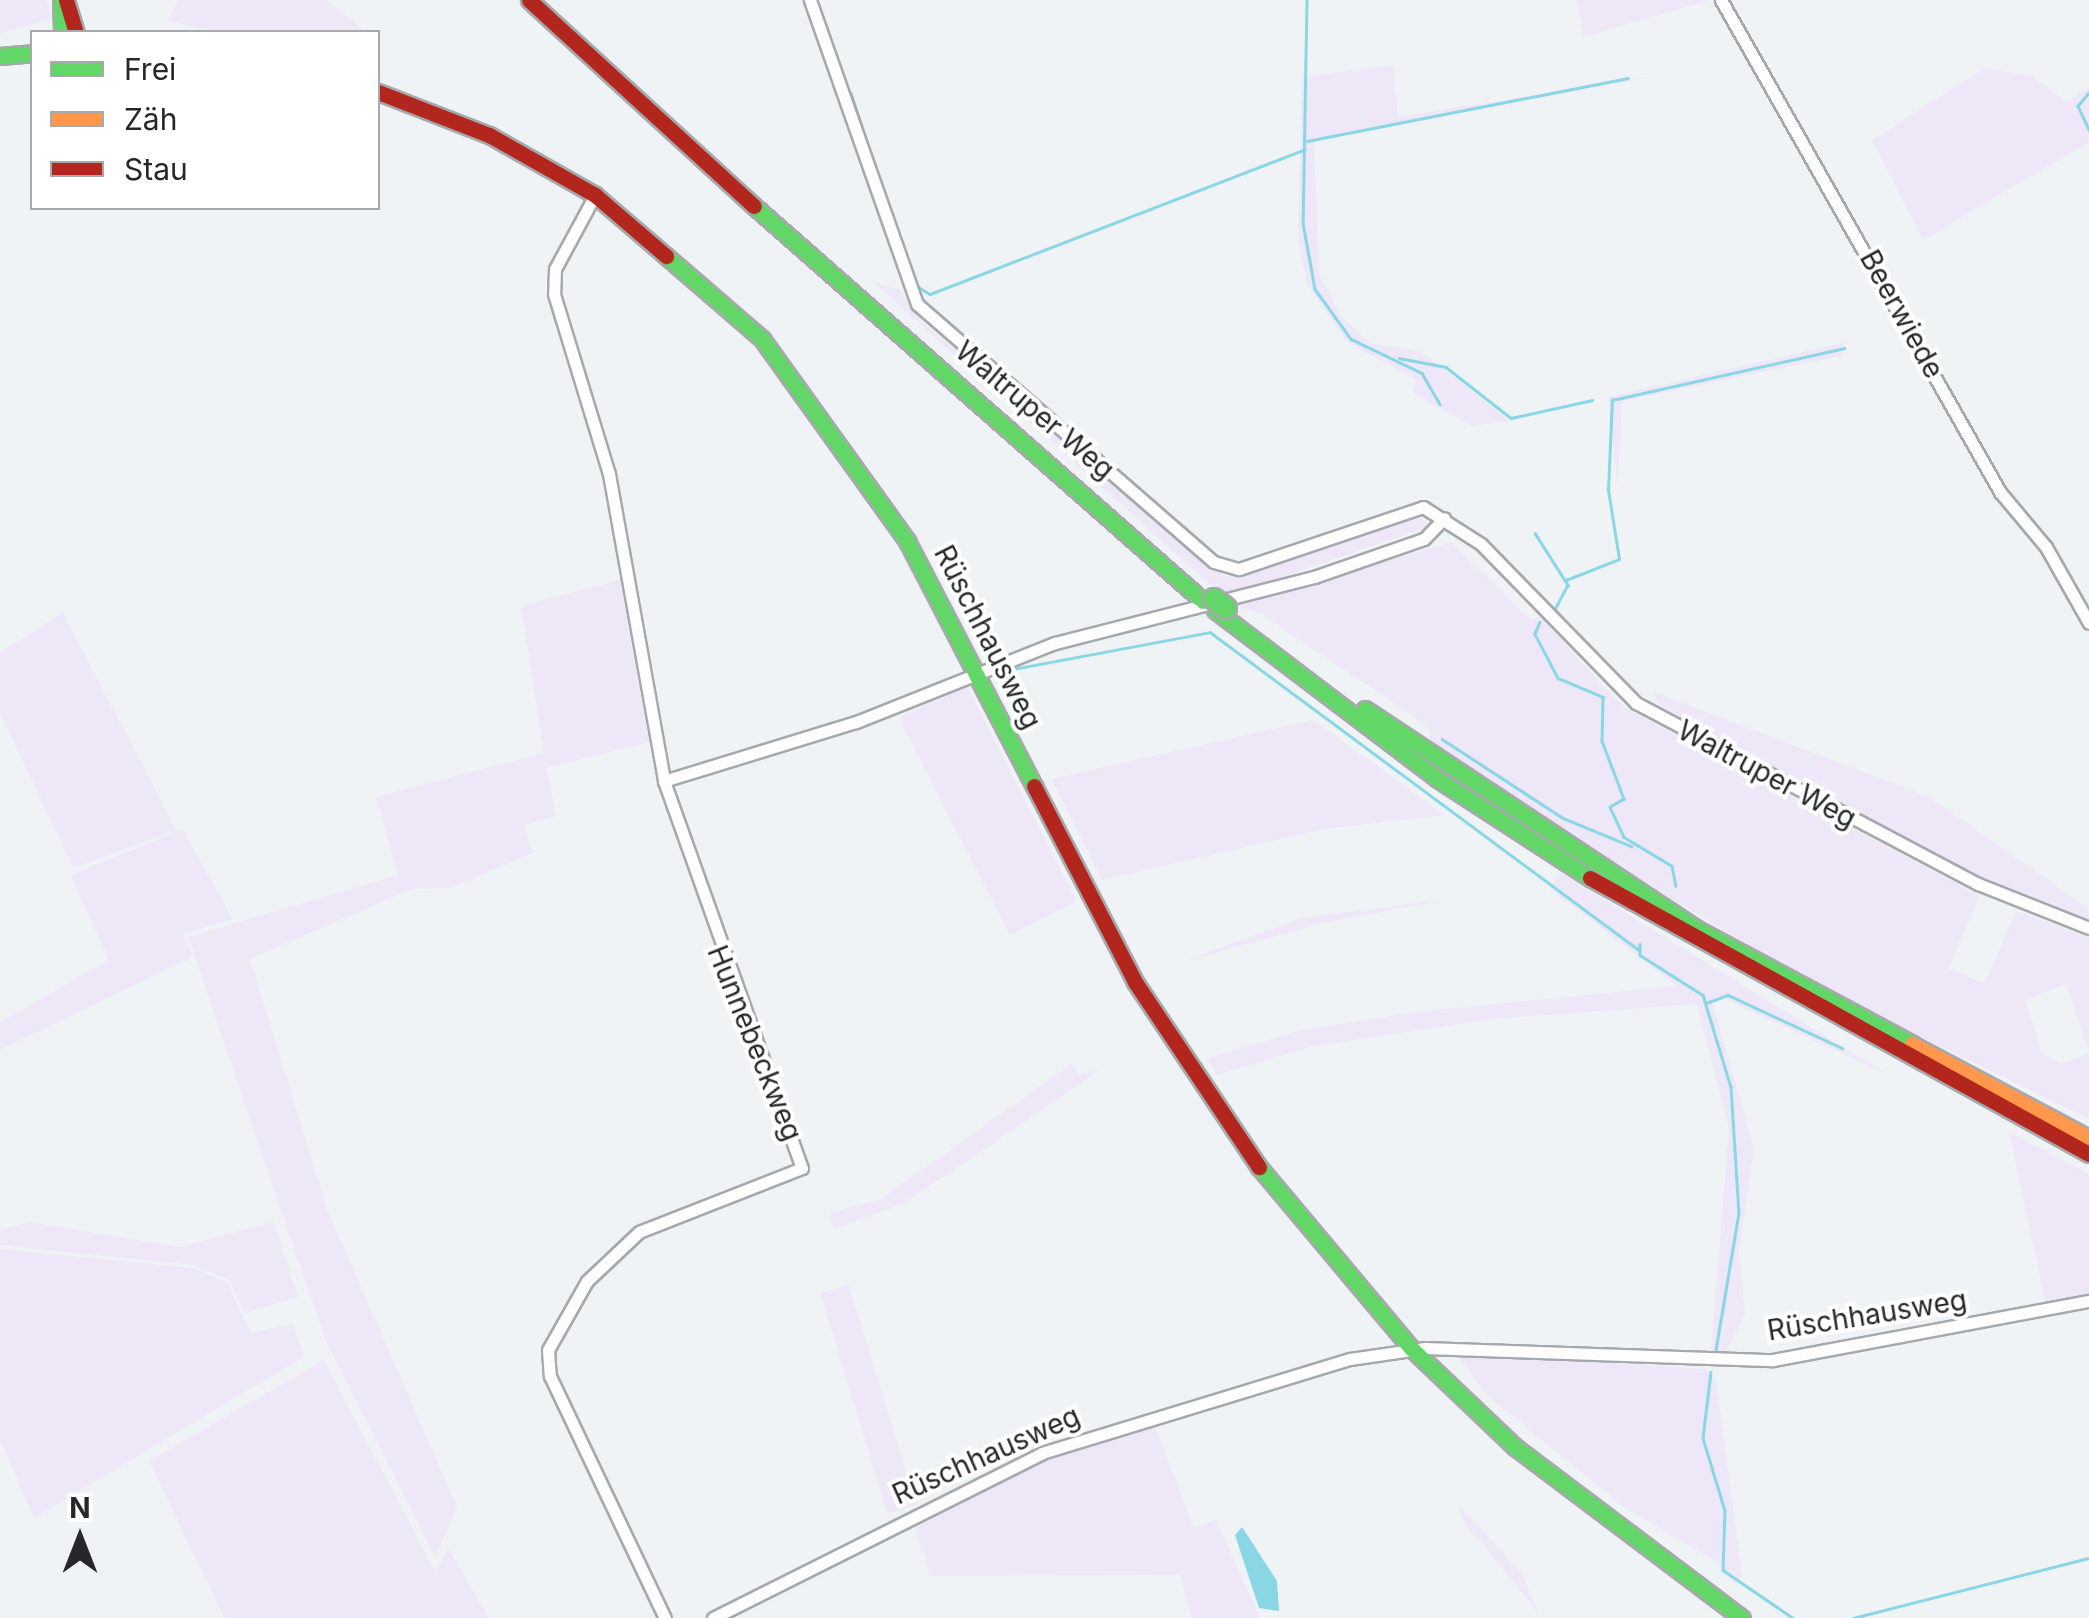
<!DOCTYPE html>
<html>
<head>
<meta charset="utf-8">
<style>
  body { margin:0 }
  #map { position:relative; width:2089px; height:1618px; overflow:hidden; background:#f0f3f6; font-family:Inter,sans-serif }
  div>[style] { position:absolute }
  .green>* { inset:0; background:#ede7f7; transform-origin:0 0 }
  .water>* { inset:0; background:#89d7e5 }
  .stream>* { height:2.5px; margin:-1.25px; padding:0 1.25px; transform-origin:1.25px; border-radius:1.25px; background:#89d7e5 }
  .roads { filter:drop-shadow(2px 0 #a6a9ab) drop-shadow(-2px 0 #a6a9ab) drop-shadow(0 2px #a6a9ab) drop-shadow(0 -2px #a6a9ab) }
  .street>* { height:11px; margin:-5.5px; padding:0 5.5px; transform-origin:5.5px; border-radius:5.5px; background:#fdfdfe }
  .fast>* { height:15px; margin:-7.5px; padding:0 7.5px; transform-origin:7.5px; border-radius:7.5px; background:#63d668 }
  .slow>* { height:15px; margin:-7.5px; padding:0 7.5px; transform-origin:7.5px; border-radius:7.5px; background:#ff974d }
  .jam>* { height:15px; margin:-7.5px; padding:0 7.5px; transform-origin:7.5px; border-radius:7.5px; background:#b3261e }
  .bridges { filter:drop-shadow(2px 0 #a6a9ab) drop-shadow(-2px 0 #a6a9ab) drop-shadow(0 2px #a6a9ab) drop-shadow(0 -2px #a6a9ab) }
  .fast-bridge>* { height:20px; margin:-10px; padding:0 10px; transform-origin:10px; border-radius:10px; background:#63d668 }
  span { translate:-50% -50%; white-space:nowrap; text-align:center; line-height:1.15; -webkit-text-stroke:8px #fff; paint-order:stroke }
  .street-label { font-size:28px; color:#25272a }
  .legend { position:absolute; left:30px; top:30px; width:350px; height:180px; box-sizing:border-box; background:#fff; border:2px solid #a8a9aa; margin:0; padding:12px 18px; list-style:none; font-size:30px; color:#25272a }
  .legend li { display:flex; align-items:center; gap:20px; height:50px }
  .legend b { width:50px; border:2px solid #a8a9aa }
  .north { position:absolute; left:30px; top:1488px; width:100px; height:100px; -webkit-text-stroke:8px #fff; paint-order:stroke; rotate:0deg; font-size:28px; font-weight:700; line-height:40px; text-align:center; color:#25272a }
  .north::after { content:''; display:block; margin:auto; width:35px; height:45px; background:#25272a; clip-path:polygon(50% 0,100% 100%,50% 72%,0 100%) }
</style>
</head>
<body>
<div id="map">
  <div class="green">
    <i style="clip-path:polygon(0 0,47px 0,52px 18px,0 34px)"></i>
    <i style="clip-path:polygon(178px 0,327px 0,366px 32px,221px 32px,168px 21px)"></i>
    <i style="clip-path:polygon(1577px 0,1707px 0,1707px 1px,1583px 37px)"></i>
    <i style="clip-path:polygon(1393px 65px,1398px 117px,1661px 75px,1314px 141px,1319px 274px,1341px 316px,1370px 343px,1420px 351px,1510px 421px,1472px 426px,1412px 393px,1416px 380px,1347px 342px,1307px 284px,1298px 242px,1302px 77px)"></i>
    <i style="clip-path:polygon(1985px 68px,2031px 76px,2067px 102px,2089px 87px,2089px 142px,1923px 240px,1872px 140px)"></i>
    <i style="clip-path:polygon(873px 282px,899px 289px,921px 321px,1224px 576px,1407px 512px,1433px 525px,1224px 597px)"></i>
    <i style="clip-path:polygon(1846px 342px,1841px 356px,1622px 401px,1618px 488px,1608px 397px)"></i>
    <i style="clip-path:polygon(evenodd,1451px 542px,1532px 620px,1539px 616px,1623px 707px,1980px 896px,1948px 968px,1984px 983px,2017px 911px,2089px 938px,2089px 1119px,1812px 983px,1675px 901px,1432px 745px,1427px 726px,1262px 614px,1235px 606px,1451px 542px,2066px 984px,2089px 1053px,2062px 1064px,2042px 1054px,2026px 1000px,2066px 984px)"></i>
    <i style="clip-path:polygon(620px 580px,649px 742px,547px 768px,556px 816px,524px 825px,533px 853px,450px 888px,412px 889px,250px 959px,327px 1209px,457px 1507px,435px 1556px,324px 1336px,188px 937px,398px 875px,376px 797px,544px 753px,521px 606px)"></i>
    <i style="clip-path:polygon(63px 613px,176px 830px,74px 868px,0 714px,0 653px)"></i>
    <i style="left:966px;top:684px;width:244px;height:75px;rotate:63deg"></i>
    <i style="clip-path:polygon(1654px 692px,1929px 797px,2089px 909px,2089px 920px,1982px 877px,1773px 769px,1657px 704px)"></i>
    <i style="clip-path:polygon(1313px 720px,1445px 815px,1325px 829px,1102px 880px,1051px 779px)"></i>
    <i style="clip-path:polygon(183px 829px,232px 919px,183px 934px,193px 957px,0 1050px,0 1022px,109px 960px,71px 875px)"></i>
    <i style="clip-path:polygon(1561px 873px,1888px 1075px,1723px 998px,1713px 1004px,1754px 1148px,1739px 1252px,1745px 1315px,1725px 1354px,1711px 1351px,1729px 1128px,1697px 1004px,1493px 1019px,1309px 1047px,1217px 1075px,1207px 1059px,1297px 1031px,1422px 1011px,1677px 986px,1549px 888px)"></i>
    <i style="clip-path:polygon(1449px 899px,1323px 923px,1182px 962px,1301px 918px)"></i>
    <i style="clip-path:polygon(1073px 1063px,1078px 1074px,1100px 1070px,905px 1203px,833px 1229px,829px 1213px,879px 1200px)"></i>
    <i style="clip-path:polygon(2009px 1132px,2089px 1174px,2089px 1295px,2046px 1305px)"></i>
    <i style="clip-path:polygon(30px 1222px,180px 1247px,274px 1222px,298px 1297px,245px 1313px,229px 1280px,193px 1265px,0 1245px,0 1230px)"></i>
    <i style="clip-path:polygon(0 1249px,193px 1268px,227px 1282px,251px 1333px,293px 1324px,304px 1357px,34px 1518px,0 1439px)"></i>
    <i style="left:849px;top:1285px;width:230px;height:30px;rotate:73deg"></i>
    <i style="clip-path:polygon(1455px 1354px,1706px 1369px,1716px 1379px,1742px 1576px,1734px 1584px,1720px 1564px,1623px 1506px,1488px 1396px)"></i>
    <i style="clip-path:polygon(324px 1360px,435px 1572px,448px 1548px,489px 1618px,225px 1618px,149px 1461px)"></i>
    <i style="clip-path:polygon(1153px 1422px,1194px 1528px,1216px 1520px,1260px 1618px,1192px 1618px,1180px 1575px,931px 1576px,915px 1528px,1059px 1453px)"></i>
    <i style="clip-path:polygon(1459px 1505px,1521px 1572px,1539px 1614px,1460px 1517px)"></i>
  </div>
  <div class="water">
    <i style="clip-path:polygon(1242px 1527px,1277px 1581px,1279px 1611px,1259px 1608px,1235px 1535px)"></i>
  </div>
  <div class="stream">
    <i style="left:1307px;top:0;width:223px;rotate:91deg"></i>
    <i style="left:1303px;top:223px;width:67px;rotate:79.7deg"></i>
    <i style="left:1315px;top:289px;width:62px;rotate:54.2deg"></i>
    <i style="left:1351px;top:339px;width:79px;rotate:25.6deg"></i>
    <i style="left:1422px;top:373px;width:36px;rotate:60deg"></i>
    <i style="left:851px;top:93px;width:128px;rotate:71.8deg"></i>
    <i style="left:2089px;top:93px;width:17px;rotate:130deg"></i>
    <i style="left:2078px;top:106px;width:26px;rotate:65deg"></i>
    <i style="left:1307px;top:141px;width:327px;rotate:-11.1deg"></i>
    <i style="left:917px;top:286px;width:15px;rotate:32deg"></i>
    <i style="left:930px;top:294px;width:402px;rotate:-21.1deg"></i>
    <i style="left:1399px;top:358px;width:48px;rotate:10.8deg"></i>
    <i style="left:1446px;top:367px;width:83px;rotate:38.1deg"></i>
    <i style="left:1511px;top:418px;width:83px;rotate:-12.5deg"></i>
    <i style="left:1535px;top:533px;width:62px;rotate:57.6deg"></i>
    <i style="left:1568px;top:585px;width:30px;rotate:118deg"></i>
    <i style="left:1566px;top:580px;width:57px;rotate:-21.6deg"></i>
    <i style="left:1619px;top:559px;width:70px;rotate:-99.1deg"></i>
    <i style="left:1608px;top:490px;width:90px;rotate:-87.5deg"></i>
    <i style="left:1612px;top:400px;width:238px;rotate:-12.6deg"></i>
    <i style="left:1540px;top:622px;width:13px;rotate:113deg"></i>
    <i style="left:1535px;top:634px;width:50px;rotate:62.4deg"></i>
    <i style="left:1558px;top:678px;width:49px;rotate:22.9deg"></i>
    <i style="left:1603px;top:697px;width:44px;rotate:91.3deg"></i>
    <i style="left:1602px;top:741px;width:62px;rotate:69.2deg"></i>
    <i style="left:1624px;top:799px;width:16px;rotate:150deg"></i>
    <i style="left:1610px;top:807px;width:33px;rotate:65deg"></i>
    <i style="left:1624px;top:837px;width:56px;rotate:31.1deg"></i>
    <i style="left:1672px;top:866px;width:20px;rotate:79deg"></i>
    <i style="left:1013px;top:669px;width:200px;rotate:-10.6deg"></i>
    <i style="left:1210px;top:632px;width:534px;rotate:36.55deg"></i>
    <i style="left:1442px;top:739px;width:145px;rotate:33.1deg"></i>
    <i style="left:1563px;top:818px;width:74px;rotate:22.4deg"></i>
    <i style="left:1640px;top:944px;width:11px;rotate:90deg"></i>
    <i style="left:1640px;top:955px;width:75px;rotate:32.4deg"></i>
    <i style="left:1703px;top:995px;width:96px;rotate:73.1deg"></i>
    <i style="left:1731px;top:1087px;width:126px;rotate:86.4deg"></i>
    <i style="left:1739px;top:1213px;width:139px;rotate:99.5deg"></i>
    <i style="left:1706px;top:1003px;width:23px;rotate:-20deg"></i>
    <i style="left:1728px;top:995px;width:126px;rotate:24.9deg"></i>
    <i style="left:1711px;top:1372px;width:66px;rotate:96.9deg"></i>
    <i style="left:1703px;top:1438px;width:76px;rotate:73.2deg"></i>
    <i style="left:1725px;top:1511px;width:59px;rotate:91.9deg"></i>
    <i style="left:1723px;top:1570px;width:85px;rotate:34.4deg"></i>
    <i style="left:1853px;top:1618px;width:244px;rotate:-14.3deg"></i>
  </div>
  <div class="roads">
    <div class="street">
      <i style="left:810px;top:0;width:322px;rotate:70.6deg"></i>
      <i style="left:917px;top:304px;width:393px;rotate:41deg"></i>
      <i style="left:1214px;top:562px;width:26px;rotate:16deg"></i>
      <i style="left:1239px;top:569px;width:194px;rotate:-18.6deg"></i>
      <i style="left:1423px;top:507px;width:69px;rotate:32.5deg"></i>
      <i style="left:1481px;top:544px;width:222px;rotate:45.7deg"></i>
      <i style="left:1636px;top:703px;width:387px;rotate:27.9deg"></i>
      <i style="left:1978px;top:884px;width:119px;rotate:21.6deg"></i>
      <i style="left:1721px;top:0;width:566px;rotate:60.44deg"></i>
      <i style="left:2000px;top:492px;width:72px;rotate:50.1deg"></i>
      <i style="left:2046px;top:547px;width:87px;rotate:60.5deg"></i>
      <i style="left:595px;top:195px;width:84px;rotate:118.4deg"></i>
      <i style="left:555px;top:269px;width:25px;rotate:92deg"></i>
      <i style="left:554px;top:294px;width:188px;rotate:73deg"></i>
      <i style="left:609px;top:474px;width:312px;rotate:79.8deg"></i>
      <i style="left:664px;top:781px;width:411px;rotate:70.4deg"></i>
      <i style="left:802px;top:1168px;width:175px;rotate:158.6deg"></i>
      <i style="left:639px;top:1232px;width:71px;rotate:136.7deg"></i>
      <i style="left:587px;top:1281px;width:79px;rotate:119.5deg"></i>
      <i style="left:548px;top:1350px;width:26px;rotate:86deg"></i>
      <i style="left:550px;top:1376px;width:268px;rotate:64.6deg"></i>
      <i style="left:664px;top:781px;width:201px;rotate:-17.1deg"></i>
      <i style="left:856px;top:722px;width:214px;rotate:-21.7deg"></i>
      <i style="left:1055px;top:643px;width:267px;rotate:-14.3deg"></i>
      <i style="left:1314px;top:577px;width:116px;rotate:-19.1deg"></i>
      <i style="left:1424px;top:539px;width:29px;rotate:-46deg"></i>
      <i style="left:713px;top:1618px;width:368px;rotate:-26.6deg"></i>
      <i style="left:1042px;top:1453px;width:322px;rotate:-17deg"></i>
      <i style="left:1350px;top:1359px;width:76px;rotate:-8.3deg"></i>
      <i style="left:1425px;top:1348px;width:348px;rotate:2deg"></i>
      <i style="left:1773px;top:1360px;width:321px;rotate:-10.6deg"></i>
    </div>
    <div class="fast">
      <i style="left:61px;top:0;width:32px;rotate:88deg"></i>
      <i style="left:0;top:56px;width:32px;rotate:-5deg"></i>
      <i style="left:754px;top:206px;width:598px;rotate:41.34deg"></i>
      <i style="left:666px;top:256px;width:127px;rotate:40.8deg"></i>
      <i style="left:762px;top:339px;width:249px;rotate:54.3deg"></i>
      <i style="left:907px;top:541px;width:276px;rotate:62.6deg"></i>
      <i style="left:1215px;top:610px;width:278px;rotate:37.2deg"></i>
      <i style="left:1436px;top:778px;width:184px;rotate:33deg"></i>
      <i style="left:1365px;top:709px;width:398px;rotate:33.5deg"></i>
      <i style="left:1697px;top:929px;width:244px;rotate:28.1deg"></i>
      <i style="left:1259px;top:1167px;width:236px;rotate:50deg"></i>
      <i style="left:1411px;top:1348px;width:144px;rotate:43.6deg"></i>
      <i style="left:1515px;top:1447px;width:284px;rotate:37deg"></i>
    </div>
    <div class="slow">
      <i style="left:1912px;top:1044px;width:200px;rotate:28deg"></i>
    </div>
    <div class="jam">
      <i style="left:66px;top:0;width:34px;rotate:73deg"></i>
      <i style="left:529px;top:0;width:305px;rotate:42.5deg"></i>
      <i style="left:378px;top:92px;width:119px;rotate:21.2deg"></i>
      <i style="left:489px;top:135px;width:122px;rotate:29.5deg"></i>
      <i style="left:595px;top:195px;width:94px;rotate:40.7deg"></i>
      <i style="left:1034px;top:786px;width:220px;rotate:62.7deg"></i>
      <i style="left:1135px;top:982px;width:223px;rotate:56.2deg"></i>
      <i style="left:1590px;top:878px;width:570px;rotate:28.95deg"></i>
    </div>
  </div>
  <div class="bridges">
    <div class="fast-bridge">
      <i style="left:1214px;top:599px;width:15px;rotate:37deg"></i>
    </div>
  </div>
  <div class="street-label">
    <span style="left:1902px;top:314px;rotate:61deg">Beerwiede</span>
    <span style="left:1035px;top:410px;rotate:40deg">Waltruper Weg</span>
    <span style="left:988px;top:637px;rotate:63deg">Rüschhausweg</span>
    <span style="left:1767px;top:774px;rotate:28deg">Waltruper Weg</span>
    <span style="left:755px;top:1043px;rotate:68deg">Hunnebeckweg</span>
    <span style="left:1867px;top:1315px;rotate:-9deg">Rüschhausweg</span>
    <span style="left:986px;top:1455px;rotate:-24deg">Rüschhausweg</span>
  </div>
  <ul class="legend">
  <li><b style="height:12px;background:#63d668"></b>Frei</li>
  <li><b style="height:12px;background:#ff974d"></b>Zäh</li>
  <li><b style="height:12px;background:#b3261e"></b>Stau</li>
  </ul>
  <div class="north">N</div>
</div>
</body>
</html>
